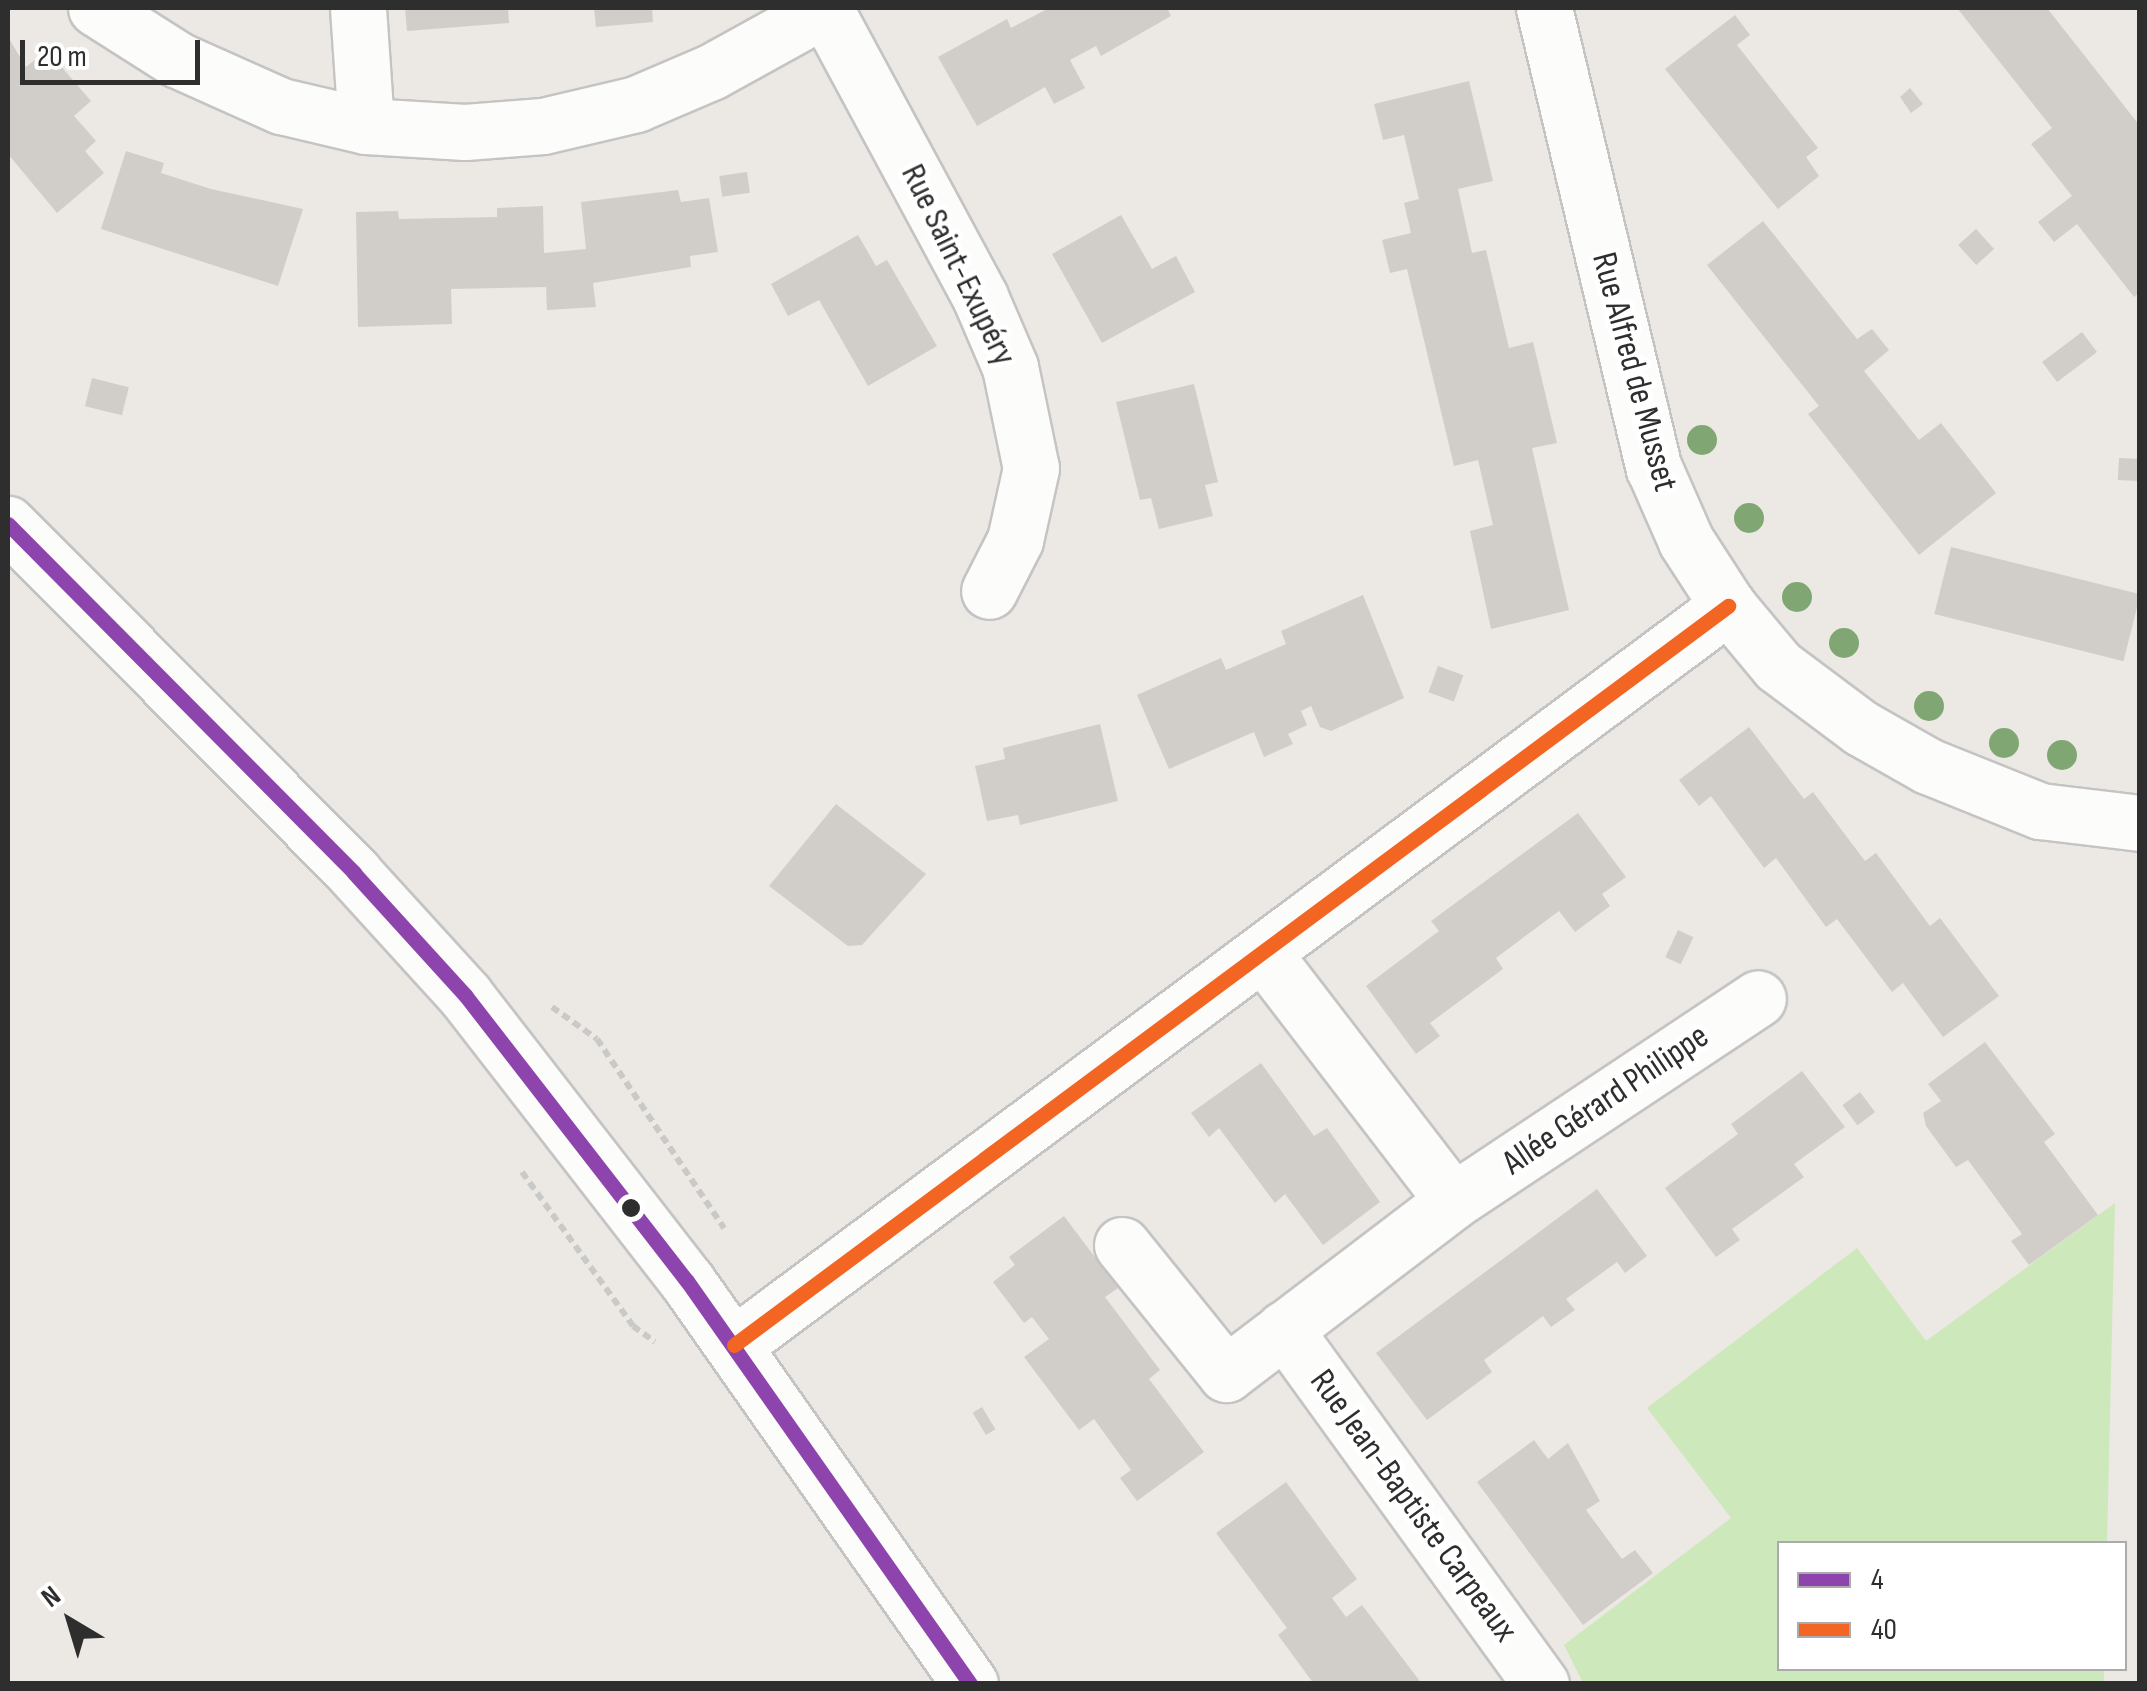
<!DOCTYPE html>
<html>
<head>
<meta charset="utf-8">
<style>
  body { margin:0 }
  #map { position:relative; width:2147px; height:1691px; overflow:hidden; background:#ece8e4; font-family:"Sofia Sans Condensed",sans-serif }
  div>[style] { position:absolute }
  .green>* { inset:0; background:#cde8bb }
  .building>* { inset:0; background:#d1ceca; transform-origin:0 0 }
  .path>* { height:6px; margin-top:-3px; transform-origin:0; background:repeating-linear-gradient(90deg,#c9c9c8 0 8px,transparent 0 13px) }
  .roads { filter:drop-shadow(2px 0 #c5c4c5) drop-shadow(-2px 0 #c5c4c5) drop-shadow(0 2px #c5c4c5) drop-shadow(0 -2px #c5c4c5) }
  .minor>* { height:55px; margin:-27.5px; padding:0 27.5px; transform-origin:27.5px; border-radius:27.5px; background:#fcfcfb }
  .secondary>* { height:55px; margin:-27.5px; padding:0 27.5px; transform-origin:27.5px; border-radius:27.5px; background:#fcfcfb }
  .bus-1>* { height:15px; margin:-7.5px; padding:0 7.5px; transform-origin:7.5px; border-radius:7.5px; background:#8e44ad }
  .bus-2>* { height:15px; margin:-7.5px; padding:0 7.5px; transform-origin:7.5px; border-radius:7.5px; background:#f26522 }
  .trees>* { width:30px; height:30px; margin:-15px; border-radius:50%; background:#80a773 }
  .dots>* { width:28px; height:28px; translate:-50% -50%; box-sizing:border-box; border:5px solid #fff; border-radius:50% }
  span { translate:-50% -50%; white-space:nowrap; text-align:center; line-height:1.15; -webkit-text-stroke:10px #fff; paint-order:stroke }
  .street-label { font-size:35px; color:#2e2e2e }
  .frame { position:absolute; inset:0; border:10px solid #2e2e2e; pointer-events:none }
  .legend { position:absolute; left:1777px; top:1541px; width:350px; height:130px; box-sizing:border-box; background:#fff; border:2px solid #ababab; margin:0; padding:12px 18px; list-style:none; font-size:30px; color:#2e2e2e }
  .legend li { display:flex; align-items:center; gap:20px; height:50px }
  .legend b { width:50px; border:2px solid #ababab }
  .north { position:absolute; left:20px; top:1571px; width:100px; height:100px; -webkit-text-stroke:8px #fff; paint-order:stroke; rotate:322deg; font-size:28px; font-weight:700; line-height:40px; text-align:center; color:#2e2e2e }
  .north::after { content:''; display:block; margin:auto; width:35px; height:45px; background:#2e2e2e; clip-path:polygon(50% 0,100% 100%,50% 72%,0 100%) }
  .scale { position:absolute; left:20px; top:40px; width:180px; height:45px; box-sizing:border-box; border:5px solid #2e2e2e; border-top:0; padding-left:12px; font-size:30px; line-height:35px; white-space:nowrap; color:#2e2e2e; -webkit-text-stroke:8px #fff; paint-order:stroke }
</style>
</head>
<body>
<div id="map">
  <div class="green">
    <i style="clip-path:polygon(2115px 1203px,2107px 1543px,1780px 1544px,1780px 1668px,2104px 1668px,2104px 1683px,1583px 1683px,1564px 1645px,1731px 1518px,1647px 1408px,1857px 1248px,1926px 1341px)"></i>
  </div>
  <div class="building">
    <i style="clip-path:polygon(405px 8px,508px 8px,509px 23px,407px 31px)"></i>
    <i style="clip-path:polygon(594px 8px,652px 8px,653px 22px,596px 27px)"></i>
    <i style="clip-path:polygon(1049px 8px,1167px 8px,1171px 16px,1101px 56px,1096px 46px,1070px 60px,1085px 88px,1054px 104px,1045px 87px,977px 126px,938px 57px,1007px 19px,1011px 28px)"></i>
    <i style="clip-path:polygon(1957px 8px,2047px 8px,2140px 126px,2140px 292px,2134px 297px,2077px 224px,2054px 242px,2038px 222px,2072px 196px,2031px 144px,2052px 128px)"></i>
    <i style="clip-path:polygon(1735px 15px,1750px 35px,1737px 45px,1818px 148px,1806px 157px,1819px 176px,1778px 209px,1665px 69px)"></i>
    <i style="clip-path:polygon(8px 37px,26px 67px,47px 50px,91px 101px,74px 116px,96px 141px,85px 151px,104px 173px,57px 213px,8px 154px)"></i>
    <i style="clip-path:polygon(1469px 81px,1493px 181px,1458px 189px,1472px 253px,1486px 250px,1509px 348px,1533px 342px,1557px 443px,1532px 448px,1569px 610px,1491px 629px,1470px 531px,1493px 525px,1478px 460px,1454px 466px,1407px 269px,1390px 273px,1382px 240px,1411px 233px,1404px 203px,1419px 199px,1404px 135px,1383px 140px,1374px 104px)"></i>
    <i style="clip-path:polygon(1910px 88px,1923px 104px,1911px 113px,1900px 97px)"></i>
    <i style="clip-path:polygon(126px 151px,164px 163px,161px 173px,211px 189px,303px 209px,278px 286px,101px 229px)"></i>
    <i style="left:747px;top:172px;width:21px;height:28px;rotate:82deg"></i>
    <i style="clip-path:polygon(678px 190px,681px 202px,709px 198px,718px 252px,690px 256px,691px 267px,593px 283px,596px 307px,547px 310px,546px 287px,451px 289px,452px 324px,358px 327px,356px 212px,398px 211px,399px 219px,497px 217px,497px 208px,543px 206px,544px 253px,586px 249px,581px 202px)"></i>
    <i style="clip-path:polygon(1121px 215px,1152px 269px,1176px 256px,1195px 292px,1102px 343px,1052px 254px)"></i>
    <i style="clip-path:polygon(1763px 221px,1857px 339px,1872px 329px,1889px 350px,1864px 371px,1919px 440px,1941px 423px,1996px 493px,1919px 555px,1808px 414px,1819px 406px,1707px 265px)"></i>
    <i style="left:1976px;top:229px;width:27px;height:24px;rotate:48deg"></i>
    <i style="clip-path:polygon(858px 235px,876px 266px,887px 260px,937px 346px,868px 386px,819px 300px,788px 316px,771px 284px)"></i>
    <i style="left:2082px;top:332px;width:25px;height:50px;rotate:53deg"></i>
    <i style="left:92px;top:378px;width:38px;height:29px;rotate:14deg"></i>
    <i style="clip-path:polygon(1194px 384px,1218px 482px,1205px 485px,1213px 516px,1159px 529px,1151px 498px,1140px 500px,1116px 402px)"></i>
    <i style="left:2119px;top:458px;width:21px;height:22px;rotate:3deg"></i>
    <i style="left:1951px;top:547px;width:195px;height:69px;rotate:14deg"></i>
    <i style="clip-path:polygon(1363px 595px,1404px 698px,1331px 731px,1320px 727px,1311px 706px,1301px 711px,1307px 725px,1288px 734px,1293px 744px,1264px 757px,1254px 732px,1169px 769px,1137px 695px,1221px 658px,1226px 670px,1286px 644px,1281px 631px)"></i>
    <i style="left:1438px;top:666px;width:27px;height:28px;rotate:20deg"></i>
    <i style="clip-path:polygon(1100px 724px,1118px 801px,1020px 825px,1018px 815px,987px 821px,975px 766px,1005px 759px,1003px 748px)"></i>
    <i style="clip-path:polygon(1749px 727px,1804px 799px,1813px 792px,1865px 861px,1876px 853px,1930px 926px,1940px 918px,1999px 996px,1943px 1037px,1903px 983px,1892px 992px,1837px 919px,1826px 927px,1776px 858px,1764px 868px,1711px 796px,1699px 806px,1679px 780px)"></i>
    <i style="clip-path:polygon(836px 804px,926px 874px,862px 945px,848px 946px,769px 886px)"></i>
    <i style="clip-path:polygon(1578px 813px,1626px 877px,1602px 894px,1610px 906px,1575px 932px,1559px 911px,1496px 958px,1503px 969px,1430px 1023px,1440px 1036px,1416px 1054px,1366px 986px,1439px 931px,1431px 921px)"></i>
    <i style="left:1678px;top:930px;width:17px;height:30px;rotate:25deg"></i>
    <i style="clip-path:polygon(1985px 1042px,2055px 1134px,2044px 1142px,2098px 1215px,2029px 1265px,2011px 1241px,2022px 1234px,1987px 1186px,1968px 1160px,1956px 1167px,1926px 1126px,1923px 1113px,1941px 1101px,1928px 1084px)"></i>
    <i style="clip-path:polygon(1261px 1063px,1314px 1136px,1327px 1128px,1380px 1202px,1323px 1245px,1285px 1194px,1275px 1203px,1219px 1128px,1209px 1137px,1191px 1113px)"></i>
    <i style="clip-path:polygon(1802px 1071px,1845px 1127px,1794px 1164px,1804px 1177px,1732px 1229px,1740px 1240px,1716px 1257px,1665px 1188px,1738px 1134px,1731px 1124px)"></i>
    <i style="left:1860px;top:1092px;width:25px;height:22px;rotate:53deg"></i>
    <i style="clip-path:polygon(1597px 1189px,1647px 1256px,1625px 1273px,1617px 1262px,1566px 1299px,1575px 1310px,1551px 1327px,1543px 1316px,1484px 1360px,1492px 1372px,1427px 1420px,1376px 1353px)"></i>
    <i style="clip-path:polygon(1064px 1216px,1118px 1288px,1105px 1297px,1160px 1370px,1149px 1379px,1204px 1452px,1137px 1501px,1120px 1478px,1131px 1470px,1094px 1419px,1079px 1430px,1024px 1357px,1049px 1339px,1032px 1317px,1024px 1323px,993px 1282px,1015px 1265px,1009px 1257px)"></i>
    <i style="left:982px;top:1407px;width:26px;height:11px;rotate:59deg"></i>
    <i style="clip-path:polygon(1534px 1440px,1548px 1459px,1568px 1443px,1600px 1501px,1586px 1510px,1622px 1559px,1635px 1550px,1653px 1573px,1583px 1625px,1477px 1482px)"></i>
    <i style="clip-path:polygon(1286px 1482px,1357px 1579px,1332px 1598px,1346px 1617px,1362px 1605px,1422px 1684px,1314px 1684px,1278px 1635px,1287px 1628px,1216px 1533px)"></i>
  </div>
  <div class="path">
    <i style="left:552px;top:1007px;width:55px;rotate:35.4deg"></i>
    <i style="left:597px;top:1039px;width:228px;rotate:56.1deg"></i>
    <i style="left:522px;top:1172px;width:190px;rotate:54.2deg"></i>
    <i style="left:633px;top:1326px;width:27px;rotate:36deg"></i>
  </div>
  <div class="roads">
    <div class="minor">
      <i style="left:96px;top:8px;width:97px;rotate:32.4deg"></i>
      <i style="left:178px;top:60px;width:113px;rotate:24.1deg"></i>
      <i style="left:281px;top:106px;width:87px;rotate:13.2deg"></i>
      <i style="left:366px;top:126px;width:99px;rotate:3.5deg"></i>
      <i style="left:465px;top:132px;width:78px;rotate:-4.4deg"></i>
      <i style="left:543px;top:126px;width:96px;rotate:-13.3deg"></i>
      <i style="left:636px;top:104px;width:82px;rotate:-23.1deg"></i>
      <i style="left:711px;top:72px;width:132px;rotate:-28.9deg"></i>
      <i style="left:358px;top:8px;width:118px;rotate:86.1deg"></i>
      <i style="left:1544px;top:8px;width:473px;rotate:76.6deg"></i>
      <i style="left:1654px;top:468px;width:80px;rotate:66.3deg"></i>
      <i style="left:1686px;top:541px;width:77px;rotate:57.1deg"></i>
      <i style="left:1728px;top:606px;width:78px;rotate:50.2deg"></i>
      <i style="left:1778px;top:666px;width:104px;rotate:36.8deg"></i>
      <i style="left:1861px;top:728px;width:77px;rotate:29.6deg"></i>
      <i style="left:1928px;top:766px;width:121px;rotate:21.9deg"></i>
      <i style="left:2040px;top:811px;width:101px;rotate:6.8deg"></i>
      <i style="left:825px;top:9px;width:327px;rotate:61.7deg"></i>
      <i style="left:980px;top:297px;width:76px;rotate:66.8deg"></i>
      <i style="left:1010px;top:367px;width:103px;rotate:78.3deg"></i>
      <i style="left:1031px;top:468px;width:74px;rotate:102.5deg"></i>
      <i style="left:1015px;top:540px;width:57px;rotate:117deg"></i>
      <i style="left:1263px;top:953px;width:312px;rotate:52.5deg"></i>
      <i style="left:1122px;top:1245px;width:166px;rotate:51.1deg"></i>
      <i style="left:1226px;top:1374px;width:285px;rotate:-37.3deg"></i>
      <i style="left:1453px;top:1201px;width:366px;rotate:-33.6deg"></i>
      <i style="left:1284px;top:1329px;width:438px;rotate:54.1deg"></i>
      <i style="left:734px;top:1345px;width:1239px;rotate:-36.63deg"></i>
    </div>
    <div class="secondary">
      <i style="left:8px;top:524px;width:491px;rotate:45.2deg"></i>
      <i style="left:354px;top:873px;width:165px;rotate:47.7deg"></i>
      <i style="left:465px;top:995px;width:362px;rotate:52.2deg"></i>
      <i style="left:687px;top:1281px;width:492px;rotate:54.9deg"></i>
    </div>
  </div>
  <div class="bus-1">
    <i style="left:8px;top:524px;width:491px;rotate:45.2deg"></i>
    <i style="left:354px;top:873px;width:165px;rotate:47.7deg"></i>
    <i style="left:465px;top:995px;width:362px;rotate:52.2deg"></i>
    <i style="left:687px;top:1281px;width:492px;rotate:54.9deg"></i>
  </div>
  <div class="bus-2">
    <i style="left:734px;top:1345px;width:1239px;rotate:-36.63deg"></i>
  </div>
  <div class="trees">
    <i style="left:1702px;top:440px"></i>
    <i style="left:1749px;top:518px"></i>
    <i style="left:1797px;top:597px"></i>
    <i style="left:1844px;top:643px"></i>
    <i style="left:1929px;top:706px"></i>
    <i style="left:2004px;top:743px"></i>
    <i style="left:2062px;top:755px"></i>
  </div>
  <div class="dots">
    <i style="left:631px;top:1208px;background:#2e2e2e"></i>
  </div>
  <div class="street-label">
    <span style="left:958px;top:265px;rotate:64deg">Rue Saint-Exupéry</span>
    <span style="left:1634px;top:372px;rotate:75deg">Rue Alfred de Musset</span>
    <span style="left:1606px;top:1100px;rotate:-34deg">Allée Gérard Philippe</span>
    <span style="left:1413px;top:1506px;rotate:54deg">Rue Jean-Baptiste Carpeaux</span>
  </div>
  <div class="frame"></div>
  <ul class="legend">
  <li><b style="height:12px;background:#8e44ad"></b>4</li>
  <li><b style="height:12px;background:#f26522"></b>40</li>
  </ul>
  <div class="north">N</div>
  <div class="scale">20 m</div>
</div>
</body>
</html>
